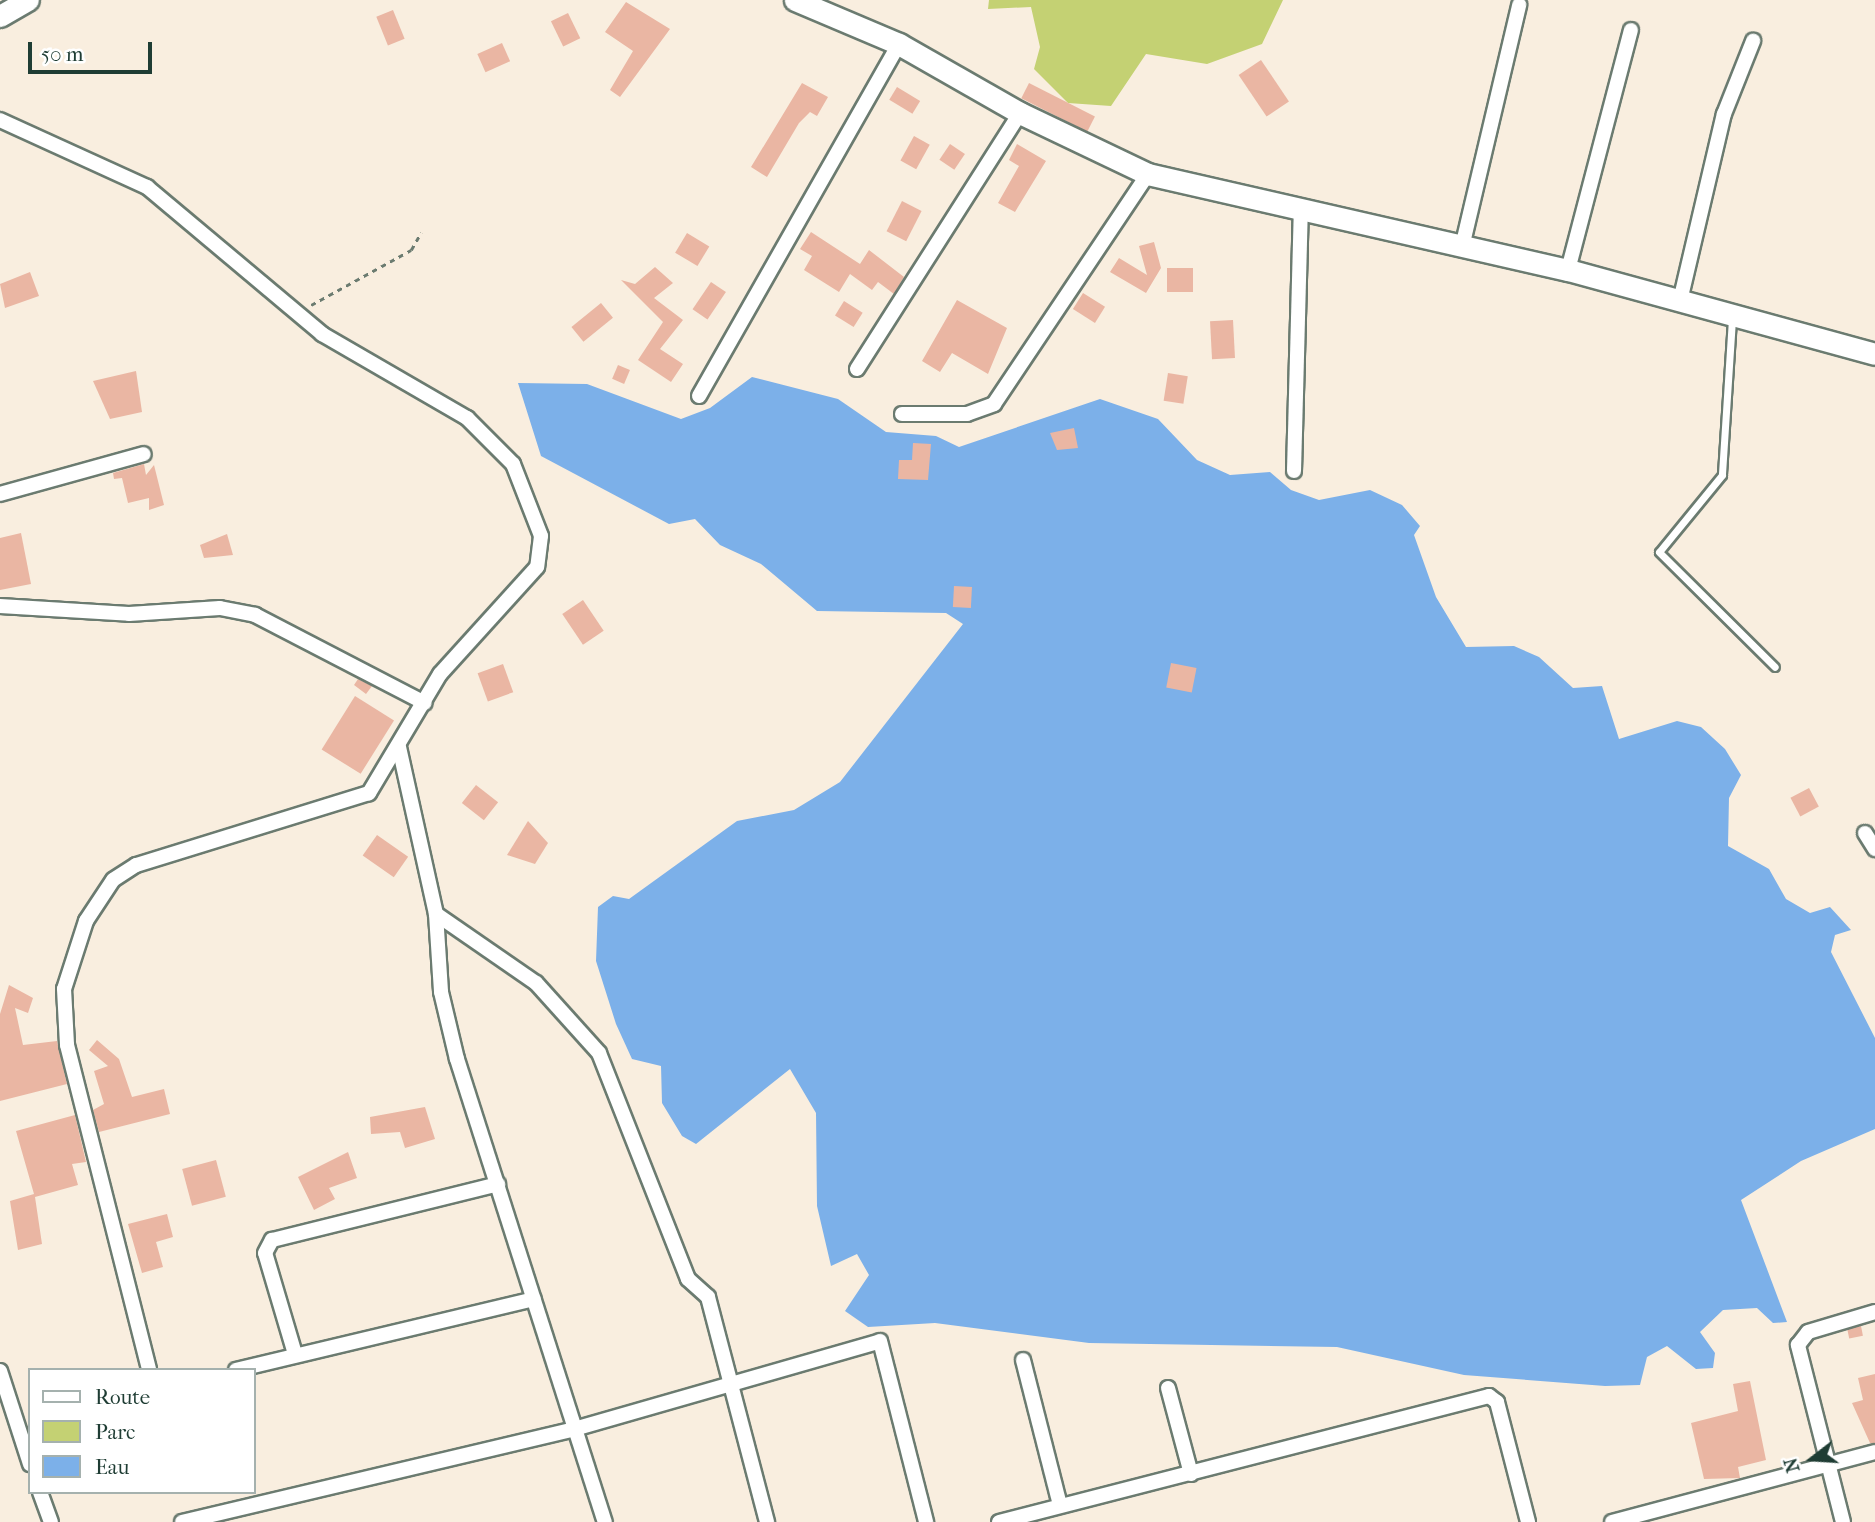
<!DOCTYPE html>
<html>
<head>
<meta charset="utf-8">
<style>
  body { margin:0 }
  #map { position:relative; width:1875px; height:1522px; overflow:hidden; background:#f9eedf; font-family:"IM FELL French Canon",serif }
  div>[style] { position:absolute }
  .green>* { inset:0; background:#c4d173 }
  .water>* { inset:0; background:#7cb0e9 }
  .building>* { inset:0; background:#eab6a3; transform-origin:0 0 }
  .path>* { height:2.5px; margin-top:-1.25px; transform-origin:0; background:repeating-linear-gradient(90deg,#6b7b70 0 5px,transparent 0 10px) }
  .roads { filter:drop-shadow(2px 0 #6b7b70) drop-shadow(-2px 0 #6b7b70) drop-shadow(0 2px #6b7b70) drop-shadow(0 -2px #6b7b70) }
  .lane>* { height:7px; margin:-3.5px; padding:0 3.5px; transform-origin:3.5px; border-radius:3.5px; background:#fff }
  .street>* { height:14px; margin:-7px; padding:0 7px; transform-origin:7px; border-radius:7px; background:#fff }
  .secondary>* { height:21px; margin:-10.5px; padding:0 10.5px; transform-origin:10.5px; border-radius:10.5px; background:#fff }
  span { translate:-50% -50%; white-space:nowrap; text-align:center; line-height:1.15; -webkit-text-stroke:6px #fff; paint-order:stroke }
  .legend { position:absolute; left:28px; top:1368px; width:228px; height:126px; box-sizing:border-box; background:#fff; border:2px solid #a5b1ae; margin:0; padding:9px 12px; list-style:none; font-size:21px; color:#1f3d34 }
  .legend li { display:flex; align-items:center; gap:14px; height:35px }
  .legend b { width:35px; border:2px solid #a5b1ae }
  .north { position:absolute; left:1777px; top:1424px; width:70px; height:70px; -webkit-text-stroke:5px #fff; paint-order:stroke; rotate:253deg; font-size:19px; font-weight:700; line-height:28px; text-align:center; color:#1f3d34 }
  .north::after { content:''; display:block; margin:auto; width:24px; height:32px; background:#1f3d34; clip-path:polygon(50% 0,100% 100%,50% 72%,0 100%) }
  .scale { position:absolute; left:28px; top:42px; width:124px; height:32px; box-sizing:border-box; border:4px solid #1f3d34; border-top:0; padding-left:9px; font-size:21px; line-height:24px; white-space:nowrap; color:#1f3d34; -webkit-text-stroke:5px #fff; paint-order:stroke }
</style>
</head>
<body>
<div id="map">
  <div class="green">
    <i style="clip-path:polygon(989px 0,1283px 0,1262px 44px,1207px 64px,1146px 54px,1111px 106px,1068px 103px,1034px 69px,1040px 47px,1031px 7px,988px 9px)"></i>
  </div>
  <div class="water">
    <i style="clip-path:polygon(752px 377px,838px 399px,886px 432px,936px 436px,959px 447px,1100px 399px,1158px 419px,1197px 460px,1230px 475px,1270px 472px,1291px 490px,1319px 500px,1370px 490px,1402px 505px,1420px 526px,1414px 535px,1436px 597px,1466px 647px,1514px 646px,1539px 657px,1573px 688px,1602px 686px,1619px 739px,1677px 721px,1701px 727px,1725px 749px,1741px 775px,1729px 798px,1728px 846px,1769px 869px,1786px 899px,1810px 913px,1830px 907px,1851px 930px,1835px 935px,1831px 952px,1875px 1038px,1875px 1129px,1801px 1161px,1741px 1200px,1787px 1322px,1773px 1323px,1757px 1308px,1723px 1310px,1700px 1332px,1715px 1353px,1713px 1368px,1696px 1369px,1667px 1346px,1647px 1357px,1640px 1385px,1605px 1386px,1464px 1375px,1337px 1347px,1089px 1343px,935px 1323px,868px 1327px,845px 1311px,869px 1275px,857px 1254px,831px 1266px,817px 1206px,816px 1113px,790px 1069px,696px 1144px,682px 1136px,662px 1103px,661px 1066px,632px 1059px,616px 1024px,596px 961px,598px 907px,613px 896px,629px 899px,737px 821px,794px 810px,840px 782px,963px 624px,946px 613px,817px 611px,761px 564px,720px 545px,695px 519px,669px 524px,541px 456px,518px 383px,587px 384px,681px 419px,710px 408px)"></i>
  </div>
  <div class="building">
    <i style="clip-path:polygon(626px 2px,670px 29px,620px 97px,610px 90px,633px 51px,605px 32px)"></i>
    <i style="left:393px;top:10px;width:31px;height:18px;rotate:68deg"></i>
    <i style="left:568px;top:13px;width:28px;height:19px;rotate:64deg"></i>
    <i style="left:502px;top:43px;width:20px;height:27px;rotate:66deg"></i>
    <i style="left:1261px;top:60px;width:50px;height:27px;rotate:56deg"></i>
    <i style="clip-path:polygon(802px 83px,828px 97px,817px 116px,810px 112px,799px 123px,767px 177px,751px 167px)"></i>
    <i style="left:1029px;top:83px;width:74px;height:17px;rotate:27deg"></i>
    <i style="left:897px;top:87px;width:27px;height:15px;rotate:31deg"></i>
    <i style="left:914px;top:136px;width:18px;height:28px;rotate:29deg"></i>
    <i style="left:950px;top:144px;width:18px;height:19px;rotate:34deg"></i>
    <i style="clip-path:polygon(1017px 144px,1046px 161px,1015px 212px,998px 203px,1019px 166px,1009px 160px)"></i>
    <i style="left:902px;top:201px;width:22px;height:34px;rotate:27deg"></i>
    <i style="clip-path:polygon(811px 232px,860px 264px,869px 250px,904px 277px,894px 294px,878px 282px,872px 290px,850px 274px,839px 292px,804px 270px,812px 256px,800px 249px)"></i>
    <i style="left:687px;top:233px;width:26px;height:23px;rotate:31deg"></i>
    <i style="clip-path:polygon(1154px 242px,1161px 268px,1146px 293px,1110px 272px,1119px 258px,1147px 275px,1139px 246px)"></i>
    <i style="clip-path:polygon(655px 267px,673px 283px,654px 298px,683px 320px,660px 349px,683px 364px,671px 382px,638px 360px,663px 322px,621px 280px,635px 284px)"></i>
    <i style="left:1167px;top:268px;width:26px;height:24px"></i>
    <i style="clip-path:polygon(30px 272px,39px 296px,5px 308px,0 284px)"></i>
    <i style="left:711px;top:282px;width:18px;height:33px;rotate:34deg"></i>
    <i style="left:1083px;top:293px;width:26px;height:19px;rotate:32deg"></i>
    <i style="clip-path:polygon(957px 300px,1007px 328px,988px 374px,952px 353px,940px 372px,922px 361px)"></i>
    <i style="left:844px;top:301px;width:22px;height:17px;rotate:32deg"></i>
    <i style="left:601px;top:303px;width:19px;height:38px;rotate:51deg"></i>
    <i style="left:1233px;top:320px;width:38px;height:23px;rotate:87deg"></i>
    <i style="left:618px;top:365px;width:13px;height:15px;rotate:23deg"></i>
    <i style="clip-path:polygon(136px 371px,142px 412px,110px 419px,93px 381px)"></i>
    <i style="left:1168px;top:373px;width:20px;height:28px;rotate:9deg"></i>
    <i style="clip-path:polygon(1074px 428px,1078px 448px,1057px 450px,1050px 433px)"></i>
    <i style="clip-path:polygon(913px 443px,931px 444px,928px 480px,898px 479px,899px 460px,912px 460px)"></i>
    <i style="clip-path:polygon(144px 464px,146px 475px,154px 465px,164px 505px,149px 510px,149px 498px,128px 503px,122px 478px,114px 479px,113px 473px)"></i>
    <i style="clip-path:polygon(21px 533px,31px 584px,0 590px,0 538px)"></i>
    <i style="clip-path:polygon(227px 534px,233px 555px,204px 558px,200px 545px)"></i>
    <i style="left:954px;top:586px;width:18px;height:21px;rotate:3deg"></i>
    <i style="left:583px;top:600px;width:37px;height:25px;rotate:56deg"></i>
    <i style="left:1171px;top:663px;width:26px;height:25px;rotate:11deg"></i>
    <i style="left:503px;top:664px;width:30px;height:27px;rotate:70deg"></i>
    <i style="clip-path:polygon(358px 679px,372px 686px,366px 694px,354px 685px)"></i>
    <i style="left:355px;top:696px;width:46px;height:63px;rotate:32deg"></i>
    <i style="left:476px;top:785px;width:28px;height:23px;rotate:38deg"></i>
    <i style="left:1809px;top:788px;width:21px;height:21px;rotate:62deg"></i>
    <i style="clip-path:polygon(528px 821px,548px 843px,535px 864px,507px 855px)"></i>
    <i style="left:377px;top:835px;width:38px;height:25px;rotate:35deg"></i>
    <i style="clip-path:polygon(9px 985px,33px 998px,28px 1013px,15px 1008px,23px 1045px,57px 1041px,67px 1084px,0 1101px,0 1014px)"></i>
    <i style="clip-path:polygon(97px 1040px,119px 1059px,132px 1097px,164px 1089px,170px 1114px,99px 1132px,93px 1110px,104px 1104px,94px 1071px,108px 1066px,89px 1050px)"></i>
    <i style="clip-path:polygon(425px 1107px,435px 1139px,405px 1148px,400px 1132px,371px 1134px,370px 1117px)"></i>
    <i style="clip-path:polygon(75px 1115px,86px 1162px,72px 1164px,78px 1185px,35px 1197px,42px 1244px,18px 1250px,10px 1201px,34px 1194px,16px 1131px)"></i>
    <i style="clip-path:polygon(348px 1152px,357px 1178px,329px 1188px,335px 1199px,314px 1210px,298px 1177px)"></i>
    <i style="left:216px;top:1160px;width:38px;height:35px;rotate:75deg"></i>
    <i style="clip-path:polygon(167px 1214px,173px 1237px,156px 1242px,163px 1267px,142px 1273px,128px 1224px)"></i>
    <i style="left:1861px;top:1326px;width:10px;height:14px;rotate:79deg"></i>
    <i style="clip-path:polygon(1875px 1374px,1875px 1443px,1870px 1443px,1852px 1403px,1863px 1400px,1858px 1378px)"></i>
    <i style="clip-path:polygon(1750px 1381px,1766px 1460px,1738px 1467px,1740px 1478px,1704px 1479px,1691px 1423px,1738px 1411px,1733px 1384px)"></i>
  </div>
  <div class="path">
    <i style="left:311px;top:305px;width:114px;rotate:-28.8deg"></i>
    <i style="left:411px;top:250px;width:20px;rotate:-60deg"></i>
  </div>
  <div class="roads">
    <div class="lane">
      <i style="left:1732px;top:319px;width:156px;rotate:93.7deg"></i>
      <i style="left:1722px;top:475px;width:99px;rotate:129.3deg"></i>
      <i style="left:1659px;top:552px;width:163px;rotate:44.8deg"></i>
    </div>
    <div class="street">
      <i style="left:0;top:120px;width:162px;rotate:24.5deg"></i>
      <i style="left:147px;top:187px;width:229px;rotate:40deg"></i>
      <i style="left:322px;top:334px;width:168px;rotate:30.1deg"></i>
      <i style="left:467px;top:418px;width:65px;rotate:45deg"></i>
      <i style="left:513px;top:464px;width:77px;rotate:68.7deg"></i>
      <i style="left:541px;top:536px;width:31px;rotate:97deg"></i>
      <i style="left:537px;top:567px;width:144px;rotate:132.2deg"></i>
      <i style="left:440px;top:674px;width:139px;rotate:120.8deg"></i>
      <i style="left:369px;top:793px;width:244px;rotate:162.8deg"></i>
      <i style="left:136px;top:865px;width:27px;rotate:147deg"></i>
      <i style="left:113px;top:880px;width:49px;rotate:123.4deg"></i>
      <i style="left:86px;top:921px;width:71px;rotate:107.9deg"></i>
      <i style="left:64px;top:989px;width:56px;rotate:86.9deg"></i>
      <i style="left:67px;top:1045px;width:335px;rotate:75.8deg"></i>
      <i style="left:1462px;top:247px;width:249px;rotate:-76.7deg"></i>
      <i style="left:1568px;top:270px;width:248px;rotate:-75.3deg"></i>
      <i style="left:1680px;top:301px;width:192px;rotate:-76.8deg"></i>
      <i style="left:1724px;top:114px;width:79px;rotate:-68.3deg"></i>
      <i style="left:857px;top:369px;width:303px;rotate:-57.5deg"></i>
      <i style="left:699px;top:396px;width:405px;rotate:-60.4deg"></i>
      <i style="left:902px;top:414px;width:65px"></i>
      <i style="left:967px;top:414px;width:29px;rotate:-20deg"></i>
      <i style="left:994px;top:404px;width:277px;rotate:-56.2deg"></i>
      <i style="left:1294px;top:471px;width:259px;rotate:-88.5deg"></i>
      <i style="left:0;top:494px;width:149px;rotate:-15.5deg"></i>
      <i style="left:0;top:606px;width:129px;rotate:3.5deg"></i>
      <i style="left:129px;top:614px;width:91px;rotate:-3.8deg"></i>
      <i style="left:220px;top:608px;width:36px;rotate:11deg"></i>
      <i style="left:255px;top:615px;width:191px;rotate:27.4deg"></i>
      <i style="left:399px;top:747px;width:171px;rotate:77.5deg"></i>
      <i style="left:436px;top:914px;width:78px;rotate:86.3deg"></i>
      <i style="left:441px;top:992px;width:69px;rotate:76.6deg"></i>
      <i style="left:457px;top:1059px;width:486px;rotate:72.3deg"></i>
      <i style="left:1865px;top:833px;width:19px;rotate:58deg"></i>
      <i style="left:436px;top:914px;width:121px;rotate:34.6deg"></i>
      <i style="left:536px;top:983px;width:94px;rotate:48deg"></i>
      <i style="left:599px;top:1053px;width:243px;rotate:68.5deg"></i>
      <i style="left:688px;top:1279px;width:27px;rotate:42deg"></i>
      <i style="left:708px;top:1297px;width:233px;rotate:75.3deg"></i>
      <i style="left:295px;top:1354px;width:105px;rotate:-106.5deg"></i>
      <i style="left:265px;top:1253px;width:15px;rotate:-62deg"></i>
      <i style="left:272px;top:1240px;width:233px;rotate:-13.9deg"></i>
      <i style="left:1023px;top:1360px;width:150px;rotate:75.7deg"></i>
      <i style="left:236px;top:1370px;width:306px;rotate:-13.4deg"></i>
      <i style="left:0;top:1371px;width:98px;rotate:72.1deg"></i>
      <i style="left:1168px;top:1388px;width:89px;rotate:75deg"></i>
      <i style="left:40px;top:1492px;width:32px;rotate:70deg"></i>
      <i style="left:182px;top:1522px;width:403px;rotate:-13.3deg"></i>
      <i style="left:574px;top:1429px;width:318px;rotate:-16deg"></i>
      <i style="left:880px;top:1341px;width:187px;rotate:75.7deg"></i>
      <i style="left:999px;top:1522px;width:506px;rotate:-14.42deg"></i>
      <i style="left:1489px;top:1396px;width:10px;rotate:37deg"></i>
      <i style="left:1497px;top:1402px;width:124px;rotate:75.5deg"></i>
      <i style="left:1612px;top:1522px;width:272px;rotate:-14.9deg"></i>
      <i style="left:1843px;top:1522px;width:183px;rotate:-104.3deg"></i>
      <i style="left:1798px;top:1345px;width:16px;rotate:-52deg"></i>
      <i style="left:1808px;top:1332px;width:70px;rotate:-16.6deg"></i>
    </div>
    <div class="secondary">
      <i style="left:795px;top:0;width:113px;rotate:22.9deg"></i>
      <i style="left:899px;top:44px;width:139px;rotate:29.7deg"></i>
      <i style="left:1020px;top:113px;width:142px;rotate:25.5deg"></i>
      <i style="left:1148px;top:174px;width:431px;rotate:12.9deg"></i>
      <i style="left:1568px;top:270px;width:318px;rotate:15.3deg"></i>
      <i style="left:0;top:16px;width:32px;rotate:-30deg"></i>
    </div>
  </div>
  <ul class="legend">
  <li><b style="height:9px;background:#fff"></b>Route</li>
  <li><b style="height:19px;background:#c4d173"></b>Parc</li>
  <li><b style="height:19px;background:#7cb0e9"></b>Eau</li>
  </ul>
  <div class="north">N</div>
  <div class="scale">50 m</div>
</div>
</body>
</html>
